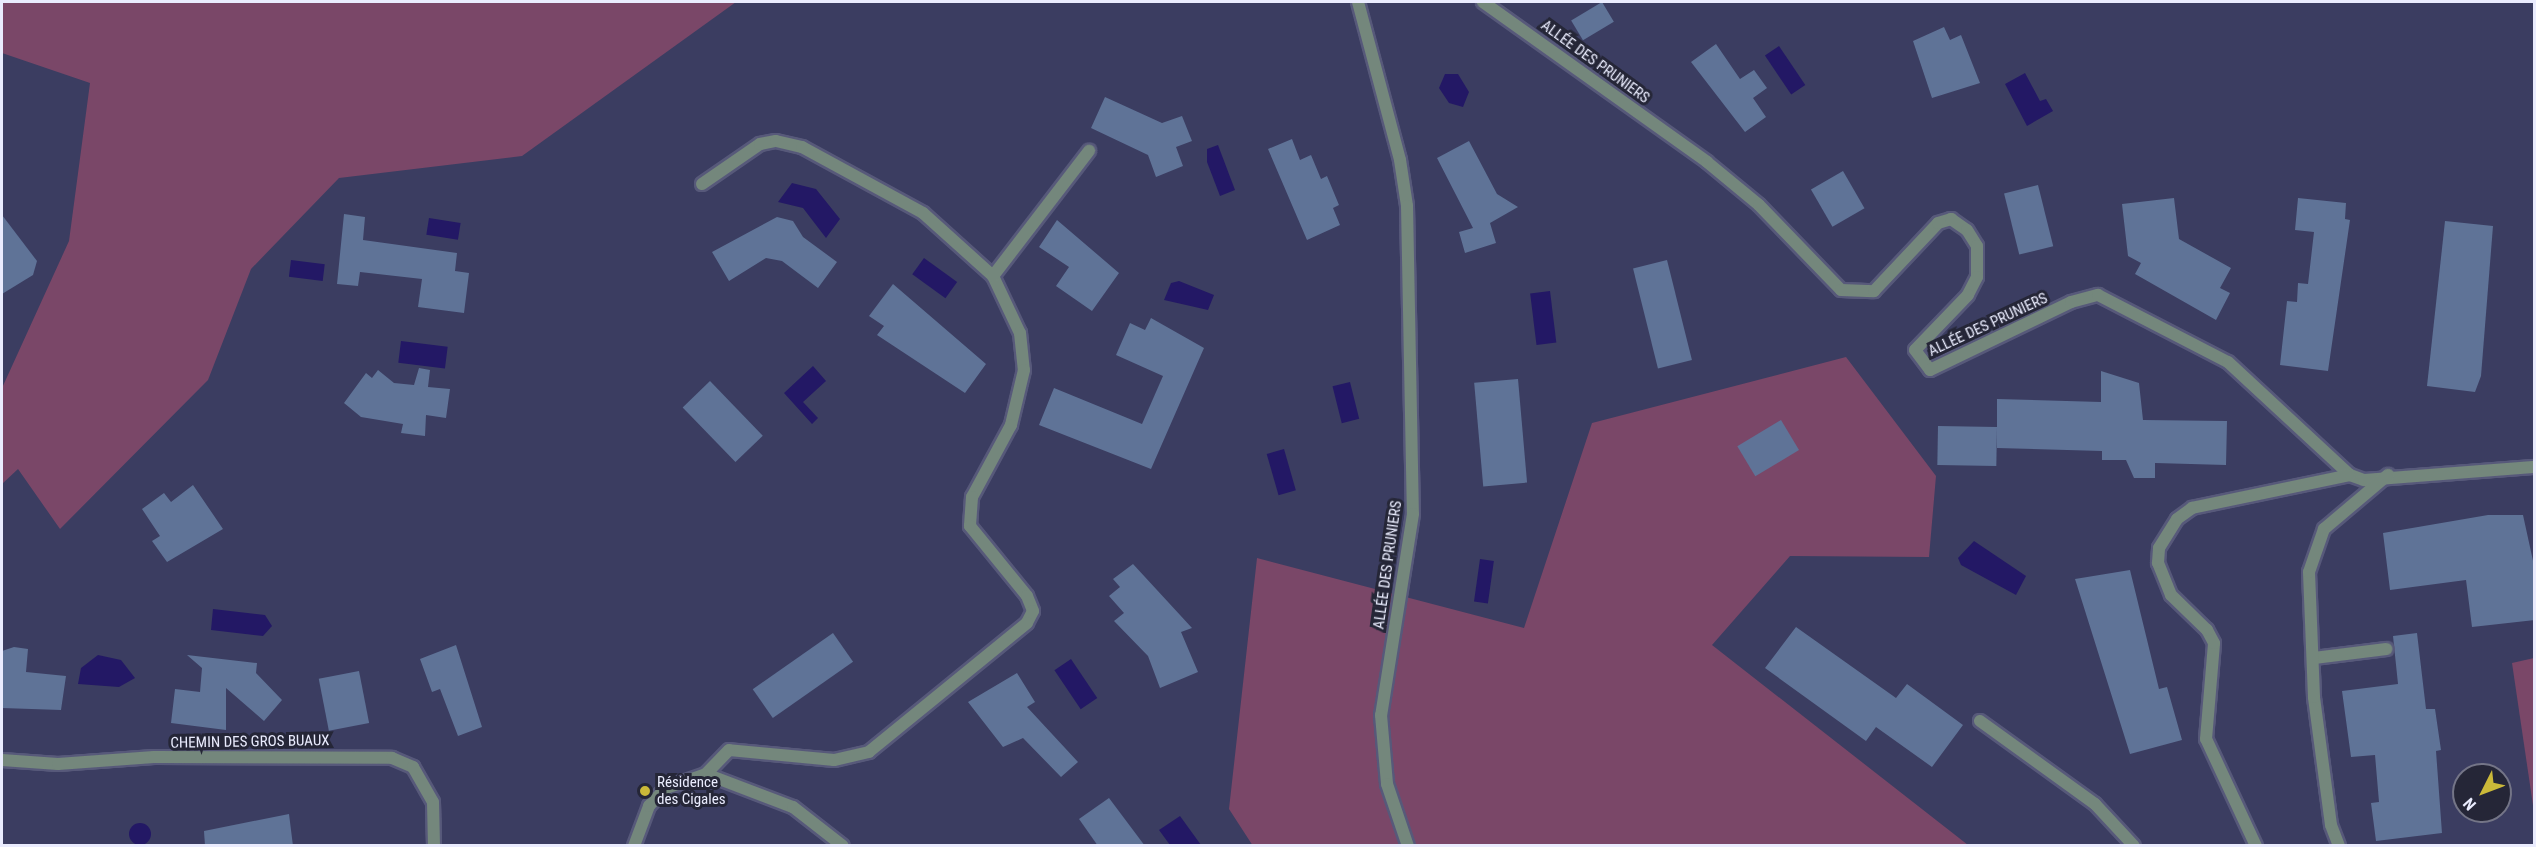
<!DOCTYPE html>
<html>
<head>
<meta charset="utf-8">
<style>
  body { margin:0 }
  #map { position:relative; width:2536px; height:847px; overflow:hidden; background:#3b3d61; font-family:"Roboto Condensed",sans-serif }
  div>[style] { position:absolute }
  .green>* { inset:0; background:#7a4768 }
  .water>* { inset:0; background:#231865; transform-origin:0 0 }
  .round { border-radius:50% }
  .building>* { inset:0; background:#5f7397; transform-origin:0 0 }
  .roads { filter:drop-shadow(2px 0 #57597a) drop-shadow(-2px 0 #57597a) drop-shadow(0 2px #57597a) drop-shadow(0 -2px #57597a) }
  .service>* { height:12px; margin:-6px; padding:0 6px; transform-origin:6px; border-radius:6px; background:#74877c }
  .minor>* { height:12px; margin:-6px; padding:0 6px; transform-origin:6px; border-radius:6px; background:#74877c }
  .dots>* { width:16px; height:16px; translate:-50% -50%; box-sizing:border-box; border:3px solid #252637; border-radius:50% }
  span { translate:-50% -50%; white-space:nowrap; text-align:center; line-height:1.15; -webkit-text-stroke:6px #252637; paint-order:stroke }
  .street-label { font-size:15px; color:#eaecfe }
  .poi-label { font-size:15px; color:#eaecfe }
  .left { translate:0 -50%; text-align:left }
  .frame { position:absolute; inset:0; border:3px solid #eaecfe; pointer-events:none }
  .north { position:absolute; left:2452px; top:763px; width:60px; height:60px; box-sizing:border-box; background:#252637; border:2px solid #747587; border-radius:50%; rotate:228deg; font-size:16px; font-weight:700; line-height:24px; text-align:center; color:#eaecfe }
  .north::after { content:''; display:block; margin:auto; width:21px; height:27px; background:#cbb939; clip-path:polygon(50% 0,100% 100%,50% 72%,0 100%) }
</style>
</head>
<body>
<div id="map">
  <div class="green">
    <i style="clip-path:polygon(2px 2px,736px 2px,522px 156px,339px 178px,251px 269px,208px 380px,60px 529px,18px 469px,2px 484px,2px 388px,69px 241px,90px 83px,2px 53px)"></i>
    <i style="clip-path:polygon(1846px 357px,1936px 476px,1929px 557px,1790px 556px,1712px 645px,1968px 845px,1253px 846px,1229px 809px,1257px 558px,1524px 628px,1592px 423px)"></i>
    <i style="clip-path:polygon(2534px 658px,2534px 812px,2512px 663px)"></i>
  </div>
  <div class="water">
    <i style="left:1779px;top:46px;width:47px;height:17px;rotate:56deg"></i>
    <i style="clip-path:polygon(2025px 73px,2040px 101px,2046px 99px,2053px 111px,2027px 126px,2005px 84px)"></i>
    <i style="clip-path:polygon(1445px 74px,1458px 74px,1469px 92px,1463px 107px,1449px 103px,1439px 88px)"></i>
    <i style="clip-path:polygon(1218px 145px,1235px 190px,1220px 196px,1207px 162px,1207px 149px)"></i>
    <i style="clip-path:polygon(792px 183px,816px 189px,840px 219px,826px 238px,803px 208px,778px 202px)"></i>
    <i style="left:429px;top:218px;width:32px;height:17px;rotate:9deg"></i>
    <i style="left:924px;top:258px;width:41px;height:20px;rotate:36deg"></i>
    <i style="left:291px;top:260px;width:34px;height:17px;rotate:7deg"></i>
    <i style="clip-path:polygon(1179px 281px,1214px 295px,1208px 310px,1164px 300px,1171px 283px)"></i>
    <i style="left:1550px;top:291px;width:52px;height:20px;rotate:83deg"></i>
    <i style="left:401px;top:341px;width:47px;height:22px;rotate:7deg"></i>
    <i style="clip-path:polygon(813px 366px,826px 381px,803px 402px,818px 418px,812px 424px,784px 393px)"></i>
    <i style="left:1350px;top:382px;width:38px;height:18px;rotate:76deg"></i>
    <i style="left:1284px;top:449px;width:43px;height:18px;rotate:74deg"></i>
    <i style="clip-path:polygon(1974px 541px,2026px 576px,2016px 595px,1961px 565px,1958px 558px)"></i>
    <i style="left:1480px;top:559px;width:14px;height:43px;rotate:8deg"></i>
    <i style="clip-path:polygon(213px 609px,265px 615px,272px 626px,263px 636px,211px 630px)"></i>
    <i style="clip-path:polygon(98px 655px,121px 660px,135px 678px,119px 687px,78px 684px,81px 668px)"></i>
    <i style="left:1071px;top:659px;width:47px;height:20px;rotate:56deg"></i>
    <i style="clip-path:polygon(1180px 816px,1201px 845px,1170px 845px,1159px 830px)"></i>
    <i class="round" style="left:129px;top:823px;width:22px;height:22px"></i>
  </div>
  <div class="building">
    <i style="left:1602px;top:2px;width:23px;height:36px;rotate:59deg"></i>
    <i style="clip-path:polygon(1944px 27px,1950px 40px,1961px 35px,1980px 83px,1932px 98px,1913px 41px)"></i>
    <i style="clip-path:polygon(1716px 44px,1740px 79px,1754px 70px,1767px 88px,1753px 98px,1766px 117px,1745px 132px,1691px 62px)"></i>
    <i style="clip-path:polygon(1105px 97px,1162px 123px,1182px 116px,1192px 141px,1176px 147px,1183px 166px,1156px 177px,1148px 155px,1091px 128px)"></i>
    <i style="clip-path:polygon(1292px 139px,1300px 160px,1311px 155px,1321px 179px,1327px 176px,1339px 205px,1333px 208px,1340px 225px,1307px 240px,1268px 149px)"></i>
    <i style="clip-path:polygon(1469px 141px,1497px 194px,1518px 207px,1490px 223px,1496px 243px,1465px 253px,1459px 232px,1473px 228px,1437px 158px)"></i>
    <i style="left:1843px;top:171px;width:43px;height:37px;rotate:60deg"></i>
    <i style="left:2038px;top:185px;width:63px;height:35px;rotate:76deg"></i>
    <i style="clip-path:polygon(2174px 198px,2179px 239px,2231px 268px,2220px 288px,2230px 293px,2216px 320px,2135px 274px,2141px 263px,2128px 256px,2122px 204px)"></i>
    <i style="clip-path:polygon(2298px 198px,2346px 203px,2345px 219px,2350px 220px,2328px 371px,2280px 365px,2287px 301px,2297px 302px,2298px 283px,2308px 284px,2314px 232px,2295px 230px)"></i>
    <i style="clip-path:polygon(344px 214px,365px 217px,363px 240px,457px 253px,455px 271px,469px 273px,464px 313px,418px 307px,422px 279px,360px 272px,358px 286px,337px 284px)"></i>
    <i style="clip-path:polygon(2px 215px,37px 261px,33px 275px,2px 294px)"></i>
    <i style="clip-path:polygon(777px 217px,793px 221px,803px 237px,837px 262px,818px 288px,782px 261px,766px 258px,729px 281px,712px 252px)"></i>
    <i style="clip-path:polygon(1057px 220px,1119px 273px,1092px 311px,1056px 286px,1069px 267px,1039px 247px)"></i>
    <i style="clip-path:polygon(2445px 221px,2493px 226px,2481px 376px,2475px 392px,2427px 386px)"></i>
    <i style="left:1667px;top:260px;width:103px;height:35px;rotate:76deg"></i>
    <i style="clip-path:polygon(893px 284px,986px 364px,965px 393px,877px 335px,884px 326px,869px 316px)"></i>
    <i style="clip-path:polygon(1151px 318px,1204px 348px,1151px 469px,1039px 425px,1054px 388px,1142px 424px,1163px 376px,1116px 355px,1130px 323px,1145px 330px)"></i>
    <i style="clip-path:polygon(419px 368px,430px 370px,428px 387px,450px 389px,446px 418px,426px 415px,425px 436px,401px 433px,403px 424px,361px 417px,344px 403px,366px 373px,372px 378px,378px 370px,394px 383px,414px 385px)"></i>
    <i style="clip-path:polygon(2101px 371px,2139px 383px,2143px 420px,2227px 421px,2226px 465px,2155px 463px,2155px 478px,2134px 478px,2126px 460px,2102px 460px,2102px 451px,1997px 448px,1997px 399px,2101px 402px)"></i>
    <i style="left:1518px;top:379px;width:104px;height:44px;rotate:85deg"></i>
    <i style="left:710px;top:381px;width:76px;height:38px;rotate:46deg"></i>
    <i style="left:1781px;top:420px;width:35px;height:51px;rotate:59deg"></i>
    <i style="left:1938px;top:426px;width:59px;height:39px;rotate:1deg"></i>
    <i style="clip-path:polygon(193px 485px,223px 529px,167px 562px,152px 541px,160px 536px,142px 509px,164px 493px,171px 502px)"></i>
    <i style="clip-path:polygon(2488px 515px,2523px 515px,2535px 570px,2535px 620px,2472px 627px,2466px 580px,2390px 590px,2383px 533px)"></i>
    <i style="clip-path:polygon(1133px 564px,1192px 628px,1181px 632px,1198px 672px,1160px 688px,1148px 656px,1114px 621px,1124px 613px,1109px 596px,1120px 587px,1113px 579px)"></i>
    <i style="clip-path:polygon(2130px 570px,2159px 689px,2167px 687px,2182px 740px,2130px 754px,2075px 579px)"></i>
    <i style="clip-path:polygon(1796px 627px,1896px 698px,1907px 684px,1963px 725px,1932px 767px,1876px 727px,1866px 741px,1765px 668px)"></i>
    <i style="left:833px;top:633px;width:35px;height:98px;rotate:55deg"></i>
    <i style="clip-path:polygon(2417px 633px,2426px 709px,2435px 709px,2441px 750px,2436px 751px,2442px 833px,2376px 841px,2371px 803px,2379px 802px,2375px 755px,2351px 757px,2342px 691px,2398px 684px,2393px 636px)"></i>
    <i style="clip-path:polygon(456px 645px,482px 727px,458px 736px,440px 689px,432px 692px,420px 659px)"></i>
    <i style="clip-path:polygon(14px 647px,28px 649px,26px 672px,66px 676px,61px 710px,2px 708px,2px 651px)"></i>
    <i style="clip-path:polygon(187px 655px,257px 663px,256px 673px,282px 700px,264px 721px,226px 688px,226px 730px,171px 723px,175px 689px,200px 692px,202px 668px)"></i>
    <i style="left:359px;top:671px;width:53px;height:41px;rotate:79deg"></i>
    <i style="clip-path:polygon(1017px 673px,1035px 702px,1027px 707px,1078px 762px,1061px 777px,1023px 738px,1003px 747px,968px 702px)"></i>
    <i style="clip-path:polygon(1109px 798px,1145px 846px,1098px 846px,1079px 819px)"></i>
    <i style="clip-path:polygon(289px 814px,293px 846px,205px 846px,204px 831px)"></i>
  </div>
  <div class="roads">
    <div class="service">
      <i style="left:702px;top:184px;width:70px;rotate:-34.6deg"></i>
      <i style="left:760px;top:144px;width:16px;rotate:-11deg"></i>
      <i style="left:776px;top:141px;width:27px;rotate:13deg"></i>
      <i style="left:802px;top:147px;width:138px;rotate:28.6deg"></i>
      <i style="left:923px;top:213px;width:94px;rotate:42deg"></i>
      <i style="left:993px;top:276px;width:63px;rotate:64.7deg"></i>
      <i style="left:1020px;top:333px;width:37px;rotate:84deg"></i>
      <i style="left:1024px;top:370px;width:57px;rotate:103.3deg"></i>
      <i style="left:1011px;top:425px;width:82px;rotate:118.4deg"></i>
      <i style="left:972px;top:497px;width:29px;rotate:94deg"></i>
      <i style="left:970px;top:526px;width:90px;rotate:50.8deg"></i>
      <i style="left:1027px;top:596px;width:16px;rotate:68deg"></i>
      <i style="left:1033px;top:611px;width:13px;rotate:117deg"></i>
      <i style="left:1027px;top:623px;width:204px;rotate:140.8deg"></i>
      <i style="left:869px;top:752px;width:36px;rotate:167deg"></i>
      <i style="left:834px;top:760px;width:105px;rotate:-174.6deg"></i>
      <i style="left:729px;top:750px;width:33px;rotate:134deg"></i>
      <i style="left:993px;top:276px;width:158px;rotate:-52.5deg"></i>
      <i style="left:2314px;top:658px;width:73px;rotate:-7.1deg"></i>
    </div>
    <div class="minor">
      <i style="left:1358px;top:2px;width:163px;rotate:75.1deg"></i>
      <i style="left:1400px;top:160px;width:47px;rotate:81.3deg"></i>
      <i style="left:1407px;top:206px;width:308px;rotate:88.9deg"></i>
      <i style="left:1413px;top:514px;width:204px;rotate:99deg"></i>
      <i style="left:1381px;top:715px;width:69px;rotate:85deg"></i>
      <i style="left:1387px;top:784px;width:65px;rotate:71.3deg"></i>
      <i style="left:1483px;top:2px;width:275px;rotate:35.5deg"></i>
      <i style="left:1707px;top:162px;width:67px;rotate:39.6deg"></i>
      <i style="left:1759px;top:205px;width:118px;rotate:46deg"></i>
      <i style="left:1841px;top:290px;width:33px;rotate:2deg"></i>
      <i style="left:1874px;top:291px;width:93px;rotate:-46.7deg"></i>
      <i style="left:1938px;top:223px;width:14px;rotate:-17deg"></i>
      <i style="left:1951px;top:219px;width:19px;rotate:35deg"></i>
      <i style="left:1967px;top:230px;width:19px;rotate:58deg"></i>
      <i style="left:1977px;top:246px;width:31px;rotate:90deg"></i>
      <i style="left:1977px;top:277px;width:20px;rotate:117deg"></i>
      <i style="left:1968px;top:295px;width:76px;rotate:133.9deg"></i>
      <i style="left:1915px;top:350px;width:25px;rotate:53deg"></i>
      <i style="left:1930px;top:370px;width:157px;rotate:-25.7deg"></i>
      <i style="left:2071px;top:302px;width:28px;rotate:-15deg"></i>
      <i style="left:2098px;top:295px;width:146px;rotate:27.3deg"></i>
      <i style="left:2228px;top:362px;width:166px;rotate:42.8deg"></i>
      <i style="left:2350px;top:475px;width:15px;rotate:20deg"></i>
      <i style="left:2364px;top:480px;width:170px;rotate:-4.4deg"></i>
      <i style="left:1980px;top:721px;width:142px;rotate:35.8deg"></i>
      <i style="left:2095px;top:804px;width:57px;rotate:47.1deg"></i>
      <i style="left:2px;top:760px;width:56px;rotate:4.1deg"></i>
      <i style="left:58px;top:764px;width:96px;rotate:-4.2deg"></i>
      <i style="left:154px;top:757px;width:238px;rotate:0.2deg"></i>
      <i style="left:392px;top:758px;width:23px;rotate:23deg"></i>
      <i style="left:413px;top:767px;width:40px;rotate:60.3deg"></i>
      <i style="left:433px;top:802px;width:44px;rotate:88.7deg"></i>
      <i style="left:634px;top:846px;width:43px;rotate:-69.4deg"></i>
      <i style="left:649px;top:806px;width:25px;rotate:-47deg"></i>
      <i style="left:666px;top:788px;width:42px;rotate:-19.3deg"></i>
      <i style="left:706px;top:774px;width:93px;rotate:20.8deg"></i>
      <i style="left:793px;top:807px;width:63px;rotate:38deg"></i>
      <i style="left:2256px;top:846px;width:118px;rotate:-115deg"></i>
      <i style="left:2206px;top:739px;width:96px;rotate:-85.2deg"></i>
      <i style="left:2214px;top:643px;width:15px;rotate:-118deg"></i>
      <i style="left:2207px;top:630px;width:50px;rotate:-135.8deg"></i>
      <i style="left:2171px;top:595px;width:35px;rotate:-112deg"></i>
      <i style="left:2158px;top:563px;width:15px;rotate:-86deg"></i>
      <i style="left:2159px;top:548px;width:34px;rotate:-58deg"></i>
      <i style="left:2177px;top:519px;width:19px;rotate:-36deg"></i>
      <i style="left:2192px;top:508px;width:161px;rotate:-11.8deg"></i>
      <i style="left:2339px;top:846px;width:22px;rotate:-111deg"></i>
      <i style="left:2331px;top:825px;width:129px;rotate:-97.6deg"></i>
      <i style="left:2314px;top:697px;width:125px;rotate:-92.3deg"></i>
      <i style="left:2309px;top:572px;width:46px;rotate:-70.8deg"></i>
      <i style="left:2324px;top:529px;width:84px;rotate:-40.2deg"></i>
    </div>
  </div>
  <div class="dots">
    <i style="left:645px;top:791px;background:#cbb939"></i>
  </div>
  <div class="street-label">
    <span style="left:1595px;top:62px;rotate:36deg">ALLÉE DES PRUNIERS</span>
    <span style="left:1988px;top:325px;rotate:-25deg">ALLÉE DES PRUNIERS</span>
    <span style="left:1388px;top:565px;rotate:-82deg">ALLÉE DES PRUNIERS</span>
    <span style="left:250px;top:742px;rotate:-1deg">CHEMIN DES GROS BUAUX</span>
  </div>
  <div class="poi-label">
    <span class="left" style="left:657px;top:791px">Résidence<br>des Cigales</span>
  </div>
  <div class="frame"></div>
  <div class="north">N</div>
</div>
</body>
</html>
